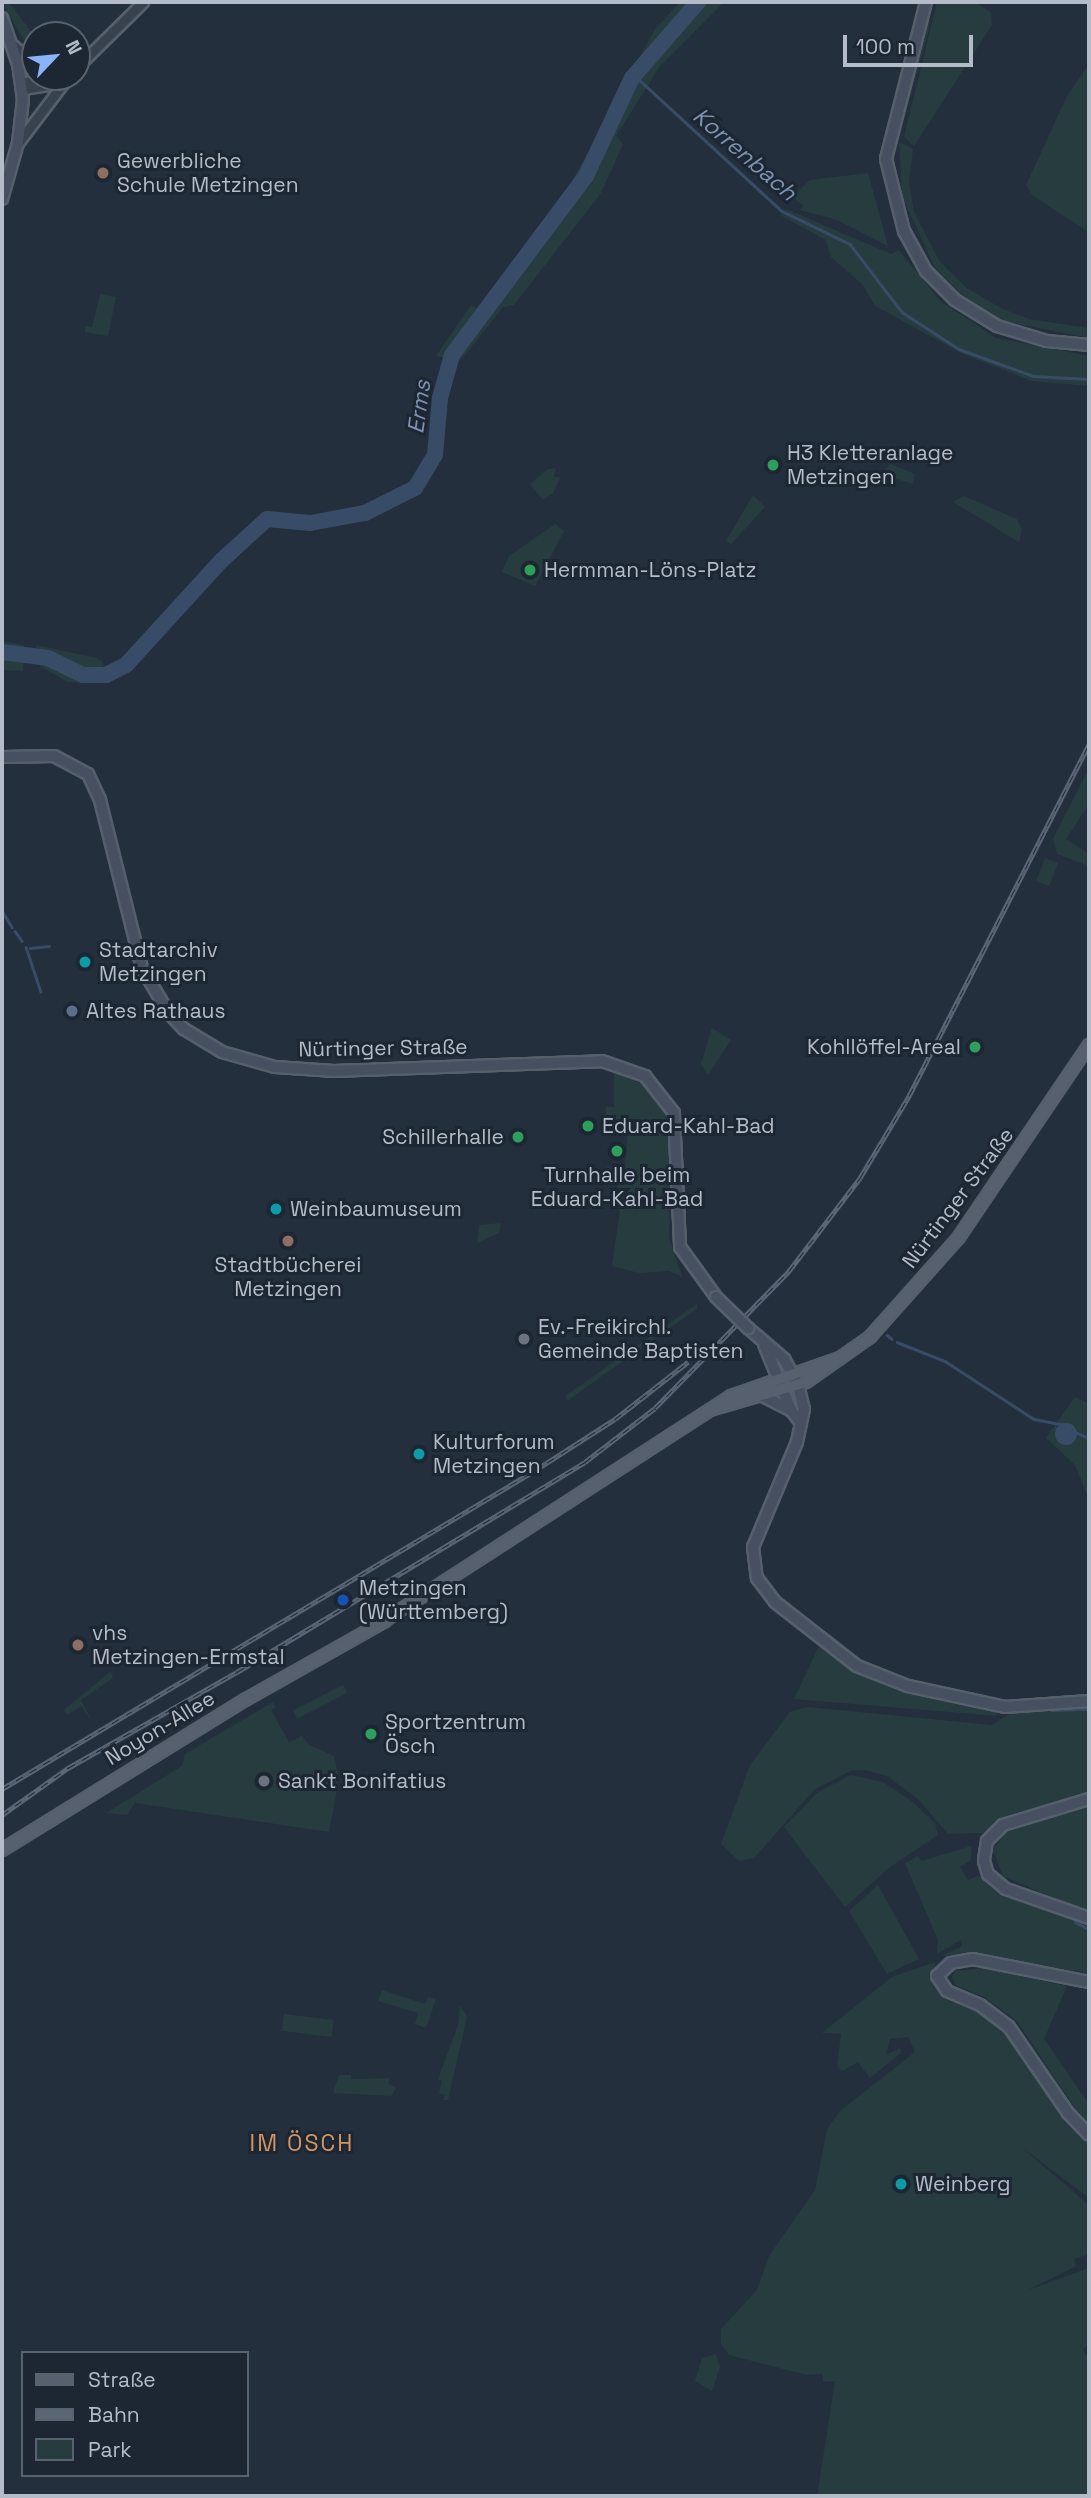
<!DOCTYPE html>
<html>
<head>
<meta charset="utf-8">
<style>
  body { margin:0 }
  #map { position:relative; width:1091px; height:2498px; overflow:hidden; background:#242f3e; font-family:"Space Grotesk",sans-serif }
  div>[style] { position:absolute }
  .green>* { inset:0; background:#263c3f; transform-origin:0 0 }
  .water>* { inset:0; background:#394c67 }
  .round { border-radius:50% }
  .stream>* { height:2.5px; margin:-1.25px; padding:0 1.25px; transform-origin:1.25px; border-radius:1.25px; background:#394c67 }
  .river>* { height:16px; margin:-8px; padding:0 8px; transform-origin:8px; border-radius:8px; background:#394c67 }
  .roads { filter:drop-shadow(2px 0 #565f6c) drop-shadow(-2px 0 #565f6c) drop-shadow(0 2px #565f6c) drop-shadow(0 -2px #565f6c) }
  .tertiary>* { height:9px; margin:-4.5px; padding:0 4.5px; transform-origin:4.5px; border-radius:4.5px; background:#38414e }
  .secondary>* { height:10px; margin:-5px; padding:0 5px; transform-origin:5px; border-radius:5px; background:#465061 }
  .primary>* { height:10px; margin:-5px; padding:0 5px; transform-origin:5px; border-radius:5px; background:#56606e }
  .rail>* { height:5px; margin-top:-2.5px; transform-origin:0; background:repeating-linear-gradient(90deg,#1d2633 0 8px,#5a6575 0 16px); box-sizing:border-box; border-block:2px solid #5a6575 }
  .bridges { filter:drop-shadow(2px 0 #565f6c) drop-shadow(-2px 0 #565f6c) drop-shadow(0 2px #565f6c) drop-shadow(0 -2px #565f6c) }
  .secondary-bridge>* { height:10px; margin:-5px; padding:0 5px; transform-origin:5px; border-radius:5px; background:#465061 }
  .dots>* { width:19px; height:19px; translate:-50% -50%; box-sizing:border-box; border:4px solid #1d2633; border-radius:50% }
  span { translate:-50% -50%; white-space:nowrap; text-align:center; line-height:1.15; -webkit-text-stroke:6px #1d2633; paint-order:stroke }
  .poi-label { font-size:21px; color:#b4bcc9 }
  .left { translate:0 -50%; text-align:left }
  .right { translate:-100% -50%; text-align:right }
  .street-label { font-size:21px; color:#b4bcc9 }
  .water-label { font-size:23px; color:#7c92b1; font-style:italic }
  .neighbourhood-label { font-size:23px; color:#d59563; letter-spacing:2px }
  .frame { position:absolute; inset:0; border:4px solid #b4bcc9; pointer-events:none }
  .legend { position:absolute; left:21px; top:2351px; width:228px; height:126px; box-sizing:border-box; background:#1d2633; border:2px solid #59626f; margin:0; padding:9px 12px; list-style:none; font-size:21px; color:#b4bcc9 }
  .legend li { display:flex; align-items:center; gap:14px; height:35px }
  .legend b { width:35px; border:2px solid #59626f }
  .north { position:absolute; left:21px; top:21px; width:70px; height:70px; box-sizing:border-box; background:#1d2633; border:2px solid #59626f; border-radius:50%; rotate:64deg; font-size:19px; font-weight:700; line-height:28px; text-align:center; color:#b4bcc9 }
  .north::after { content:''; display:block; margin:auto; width:24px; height:32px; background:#8ab4f8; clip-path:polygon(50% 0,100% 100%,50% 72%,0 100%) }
  .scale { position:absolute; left:843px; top:35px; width:130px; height:32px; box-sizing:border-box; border:4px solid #b4bcc9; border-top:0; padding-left:9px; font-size:21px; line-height:24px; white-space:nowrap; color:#b4bcc9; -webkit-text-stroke:5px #1d2633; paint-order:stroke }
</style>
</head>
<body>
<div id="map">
  <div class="green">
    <i style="clip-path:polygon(2px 2px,8px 2px,35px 36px,35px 61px)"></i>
    <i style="clip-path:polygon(680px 2px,724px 2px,660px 66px,616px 136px,623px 144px,601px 193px,514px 305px,503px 307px,460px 361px,436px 356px,471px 305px,480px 311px,570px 185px,655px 29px)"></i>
    <i style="clip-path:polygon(931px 2px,929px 29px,899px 138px,908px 88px)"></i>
    <i style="clip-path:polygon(937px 2px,975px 2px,991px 13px,992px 25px,914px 146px,904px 137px)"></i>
    <i style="clip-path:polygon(1089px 64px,1089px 232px,1033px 196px,1026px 185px,1067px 96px)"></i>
    <i style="clip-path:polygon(899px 142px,913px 149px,909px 182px,914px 212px,940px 262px,968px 289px,1003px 309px,1029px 319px,1089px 328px,1089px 338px,999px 320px,961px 294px,935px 268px,902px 196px)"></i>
    <i style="clip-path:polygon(868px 173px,888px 246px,837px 220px,800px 210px,804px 206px,792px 197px,810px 180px)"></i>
    <i style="clip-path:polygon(786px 209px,891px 254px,899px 250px,940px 301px,996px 338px,1089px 356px,1089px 386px,1032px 381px,963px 354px,875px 306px,863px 285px,831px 257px,826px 240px,780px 215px)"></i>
    <i style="clip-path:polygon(100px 294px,116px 297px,108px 336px,85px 332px,85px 326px,92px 327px)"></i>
    <i style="clip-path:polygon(890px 464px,915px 474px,913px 484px,881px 474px)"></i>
    <i style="clip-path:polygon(556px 468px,554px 476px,560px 478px,553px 493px,543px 500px,530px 484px,548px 469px)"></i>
    <i style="clip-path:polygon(753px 495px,765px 507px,731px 544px,726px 541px)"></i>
    <i style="clip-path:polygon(964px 496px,1017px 519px,1022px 530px,1019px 542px,953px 502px)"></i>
    <i style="clip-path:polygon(555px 524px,564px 531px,535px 586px,502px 572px,509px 556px)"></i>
    <i style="clip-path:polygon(2px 641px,24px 645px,23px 671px,2px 670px)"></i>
    <i style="clip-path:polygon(36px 645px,97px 658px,103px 662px,107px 683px,67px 682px,40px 666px)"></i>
    <i style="clip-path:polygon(1089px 768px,1089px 804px,1066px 839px,1089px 854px,1089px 866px,1057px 854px,1053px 839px)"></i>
    <i style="left:1045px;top:858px;width:14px;height:25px;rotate:21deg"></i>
    <i style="clip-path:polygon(712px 1028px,731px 1040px,708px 1075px,701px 1064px)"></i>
    <i style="clip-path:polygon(614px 1070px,649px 1088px,666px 1112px,671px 1141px,669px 1237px,682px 1277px,669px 1271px,639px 1273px,612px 1266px,622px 1195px,606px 1167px,625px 1168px,628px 1128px,605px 1125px,606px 1107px,614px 1107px)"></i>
    <i style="clip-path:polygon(501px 1223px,499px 1233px,477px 1243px,479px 1225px)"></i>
    <i style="clip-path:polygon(697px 1304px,697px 1309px,568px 1400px,565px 1396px)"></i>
    <i style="clip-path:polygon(1075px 1397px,1089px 1404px,1089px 1500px,1075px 1465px,1046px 1438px)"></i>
    <i style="clip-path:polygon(819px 1646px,855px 1670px,889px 1684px,996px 1711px,997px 1716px,794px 1699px)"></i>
    <i style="clip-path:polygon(111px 1671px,113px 1678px,81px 1700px,93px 1723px,81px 1706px,67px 1715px,64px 1710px)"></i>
    <i style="left:343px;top:1685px;width:9px;height:56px;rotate:63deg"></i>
    <i style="clip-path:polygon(273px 1702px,276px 1707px,271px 1710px,289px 1742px,302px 1736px,308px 1744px,334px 1756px,339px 1779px,329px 1832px,135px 1803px,127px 1815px,106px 1813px,182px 1766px,185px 1754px)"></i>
    <i style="clip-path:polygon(807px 1707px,992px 1725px,1011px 1713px,1089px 1707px,1089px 1793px,1008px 1815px,985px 1833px,948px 1834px,918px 1799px,887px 1776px,866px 1770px,850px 1771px,814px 1790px,754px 1858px,739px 1861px,721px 1844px,750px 1765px,790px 1712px)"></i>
    <i style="clip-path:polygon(851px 1775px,883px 1782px,914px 1803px,935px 1823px,938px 1835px,890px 1867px,845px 1907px,784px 1827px,817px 1793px)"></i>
    <i style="clip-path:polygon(1089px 1806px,1089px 1913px,1003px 1876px,993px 1850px,1005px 1833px,1028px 1821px)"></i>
    <i style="clip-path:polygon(971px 1846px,971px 1860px,960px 1867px,968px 1880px,981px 1875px,1002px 1894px,1089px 1925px,1089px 1973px,973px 1954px,941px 1956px,962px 1946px,961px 1940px,937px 1954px,938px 1940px,905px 1863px,918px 1856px,922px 1861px)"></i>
    <i style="clip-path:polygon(878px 1885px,919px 1959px,887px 1974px,849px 1911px)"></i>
    <i style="clip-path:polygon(935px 1962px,934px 1987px,946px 1999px,983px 2015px,1004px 2033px,1066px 2124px,1089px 2141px,1088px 2197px,1021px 2147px,1089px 2205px,1089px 2254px,1074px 2259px,1076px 2266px,1028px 2290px,1089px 2268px,1089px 2343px,1083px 2350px,1089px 2359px,1089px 2496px,817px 2496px,835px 2381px,823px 2382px,823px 2374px,807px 2375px,729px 2355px,721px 2344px,721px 2329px,757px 2290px,769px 2256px,815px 2190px,827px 2129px,840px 2111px,915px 2052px,908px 2037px,890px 2039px,886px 2055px,900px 2048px,901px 2053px,870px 2078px,858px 2062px,842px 2071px,837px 2066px,841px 2034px,822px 2033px,892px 1977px)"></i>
    <i style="clip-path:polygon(984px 1968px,1067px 1986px,1044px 2039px,1089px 2104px,1089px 2123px,1074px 2107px,1017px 2021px,986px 1998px,955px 1985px,952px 1977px,955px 1971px)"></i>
    <i style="clip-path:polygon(382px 1990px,425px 2004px,428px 1997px,436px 1999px,426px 2028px,415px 2024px,418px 2013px,378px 2001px)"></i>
    <i style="clip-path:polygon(460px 2005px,467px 2017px,448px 2100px,443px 2100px,445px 2095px,439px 2093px,442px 2081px,438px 2079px,458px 2025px)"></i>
    <i style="left:284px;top:2014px;width:50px;height:17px;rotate:7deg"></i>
    <i style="clip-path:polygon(339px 2075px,351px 2075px,351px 2079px,390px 2078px,388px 2084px,396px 2087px,392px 2096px,333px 2093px)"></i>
    <i style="clip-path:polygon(716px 2354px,720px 2367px,712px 2391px,695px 2381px,702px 2358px)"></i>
  </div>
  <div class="water">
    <i class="round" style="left:1055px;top:1423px;width:22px;height:22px"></i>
  </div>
  <div class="stream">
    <i style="left:634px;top:75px;width:201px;rotate:42.6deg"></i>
    <i style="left:782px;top:211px;width:76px;rotate:25.9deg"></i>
    <i style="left:850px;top:244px;width:86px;rotate:52.6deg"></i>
    <i style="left:902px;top:312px;width:68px;rotate:33deg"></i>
    <i style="left:959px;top:349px;width:79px;rotate:20deg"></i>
    <i style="left:1033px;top:376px;width:56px;rotate:3.1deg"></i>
    <i style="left:2px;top:911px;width:19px;rotate:58deg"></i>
    <i style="left:15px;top:931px;width:12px;rotate:55deg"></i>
    <i style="left:26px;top:947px;width:47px;rotate:71.6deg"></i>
    <i style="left:30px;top:948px;width:19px;rotate:-6deg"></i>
    <i style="left:887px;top:1335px;width:6px;rotate:39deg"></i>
    <i style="left:897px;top:1342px;width:52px;rotate:21.6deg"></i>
    <i style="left:945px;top:1361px;width:106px;rotate:33.1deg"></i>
    <i style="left:1034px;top:1419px;width:31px;rotate:11deg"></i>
    <i style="left:1073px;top:1431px;width:17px;rotate:24deg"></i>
    <i style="left:1051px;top:1710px;width:35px;rotate:-2deg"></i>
    <i style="left:1075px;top:1922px;width:16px;rotate:27deg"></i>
  </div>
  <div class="river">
    <i style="left:2px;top:652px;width:46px;rotate:7.4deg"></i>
    <i style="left:48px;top:658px;width:39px;rotate:26deg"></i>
    <i style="left:83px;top:675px;width:23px"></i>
    <i style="left:106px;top:675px;width:22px;rotate:-27deg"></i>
    <i style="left:126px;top:665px;width:141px;rotate:-47.6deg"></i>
    <i style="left:221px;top:561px;width:62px;rotate:-42.4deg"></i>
    <i style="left:267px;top:519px;width:43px;rotate:5.3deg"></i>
    <i style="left:310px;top:523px;width:56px;rotate:-10.3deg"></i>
    <i style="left:365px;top:513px;width:56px;rotate:-26.6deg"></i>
    <i style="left:415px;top:488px;width:39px;rotate:-59deg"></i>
    <i style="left:435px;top:455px;width:57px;rotate:-85deg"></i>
    <i style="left:440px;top:398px;width:45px;rotate:-74.4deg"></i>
    <i style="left:452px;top:355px;width:224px;rotate:-53.2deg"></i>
    <i style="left:586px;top:176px;width:108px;rotate:-64.9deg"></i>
    <i style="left:632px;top:78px;width:101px;rotate:-49deg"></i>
  </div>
  <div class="roads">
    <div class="tertiary">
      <i style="left:13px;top:45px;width:30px;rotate:42deg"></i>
      <i style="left:77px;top:67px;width:93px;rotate:-44.6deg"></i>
      <i style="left:22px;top:83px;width:26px;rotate:-13deg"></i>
      <i style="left:23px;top:89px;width:39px;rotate:-9deg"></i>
      <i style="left:18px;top:143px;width:78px;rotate:-52.8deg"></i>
    </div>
    <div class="secondary">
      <i style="left:926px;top:2px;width:162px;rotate:104.3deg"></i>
      <i style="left:886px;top:159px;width:74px;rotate:76deg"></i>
      <i style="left:904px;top:231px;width:46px;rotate:61.2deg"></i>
      <i style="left:926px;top:271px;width:41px;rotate:45deg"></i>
      <i style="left:955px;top:300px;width:49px;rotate:31.8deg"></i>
      <i style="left:997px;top:326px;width:52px;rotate:16.7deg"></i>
      <i style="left:1047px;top:341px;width:42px;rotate:5.4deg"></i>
      <i style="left:2px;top:18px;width:49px;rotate:70.8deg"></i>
      <i style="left:18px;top:64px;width:35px;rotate:82deg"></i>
      <i style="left:23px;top:99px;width:44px;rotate:96.5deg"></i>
      <i style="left:18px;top:143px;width:58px;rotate:105.9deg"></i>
      <i style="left:2px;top:757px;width:52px;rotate:-1.1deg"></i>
      <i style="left:54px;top:756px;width:38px;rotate:28deg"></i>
      <i style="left:88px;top:774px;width:29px;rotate:65deg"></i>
      <i style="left:100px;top:800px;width:173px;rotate:76deg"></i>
      <i style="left:142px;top:968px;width:51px;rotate:59.4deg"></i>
      <i style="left:168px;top:1012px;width:23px;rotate:47deg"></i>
      <i style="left:184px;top:1029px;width:44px;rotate:31.2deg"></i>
      <i style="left:222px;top:1052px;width:55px;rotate:15.8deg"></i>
      <i style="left:275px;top:1067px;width:59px;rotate:3.9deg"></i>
      <i style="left:334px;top:1071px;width:268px;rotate:-2.1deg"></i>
      <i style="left:602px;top:1061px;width:46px;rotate:19.2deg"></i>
      <i style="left:645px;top:1076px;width:47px;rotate:51.9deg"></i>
      <i style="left:674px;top:1113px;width:134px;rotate:87.4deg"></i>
      <i style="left:680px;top:1247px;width:62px;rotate:54.2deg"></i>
      <i style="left:748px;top:1328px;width:48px;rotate:40.7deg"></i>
      <i style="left:784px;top:1359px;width:29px;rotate:61deg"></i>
      <i style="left:798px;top:1384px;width:26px;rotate:77deg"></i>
      <i style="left:804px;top:1409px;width:34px;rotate:102deg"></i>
      <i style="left:797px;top:1442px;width:114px;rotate:112.7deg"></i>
      <i style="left:753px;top:1547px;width:31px;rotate:83deg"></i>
      <i style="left:757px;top:1578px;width:30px;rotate:53deg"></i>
      <i style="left:775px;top:1602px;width:104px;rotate:38deg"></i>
      <i style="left:857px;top:1666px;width:55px;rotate:21.4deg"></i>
      <i style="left:908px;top:1686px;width:99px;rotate:12.2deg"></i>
      <i style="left:1005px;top:1707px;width:84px;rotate:-4.1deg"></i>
      <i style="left:764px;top:1344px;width:71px;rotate:67.8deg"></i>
      <i style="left:791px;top:1410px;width:16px;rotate:52deg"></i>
      <i style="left:761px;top:1395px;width:34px;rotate:27deg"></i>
      <i style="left:1089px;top:1799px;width:90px;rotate:163.2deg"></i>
      <i style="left:1003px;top:1825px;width:23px;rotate:135deg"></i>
      <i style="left:987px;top:1841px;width:20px;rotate:99deg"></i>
      <i style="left:984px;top:1861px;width:14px;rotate:73deg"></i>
      <i style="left:988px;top:1874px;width:23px;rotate:40deg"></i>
      <i style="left:1006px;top:1889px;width:88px;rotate:19.3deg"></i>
      <i style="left:1089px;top:1982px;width:118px;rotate:-168.8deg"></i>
      <i style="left:973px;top:1959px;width:22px;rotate:170deg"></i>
      <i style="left:951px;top:1963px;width:19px;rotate:137deg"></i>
      <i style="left:937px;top:1976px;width:18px;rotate:56deg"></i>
      <i style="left:947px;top:1991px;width:36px;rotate:23deg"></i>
      <i style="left:980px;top:2005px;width:36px;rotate:37deg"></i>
      <i style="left:1009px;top:2027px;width:104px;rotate:55.5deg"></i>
      <i style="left:1068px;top:2113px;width:30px;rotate:46deg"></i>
    </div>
    <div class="primary">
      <i style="left:710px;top:1410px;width:100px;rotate:-16.3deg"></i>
      <i style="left:806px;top:1382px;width:78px;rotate:-35.1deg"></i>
      <i style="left:870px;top:1337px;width:134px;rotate:-48.3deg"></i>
      <i style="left:959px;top:1237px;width:232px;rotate:-55.9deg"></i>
      <i style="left:379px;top:1624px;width:419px;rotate:-32.9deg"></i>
      <i style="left:731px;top:1396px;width:115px;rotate:-19.2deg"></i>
      <i style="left:2px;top:1850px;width:286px;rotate:-31.7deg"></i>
      <i style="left:245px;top:1700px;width:161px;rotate:-29.4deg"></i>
    </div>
  </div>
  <div class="rail">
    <i style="left:2px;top:1789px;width:620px;rotate:-30.87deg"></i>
    <i style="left:534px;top:1471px;width:96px;rotate:-32.7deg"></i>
    <i style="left:615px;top:1419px;width:93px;rotate:-38deg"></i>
    <i style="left:2px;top:1815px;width:81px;rotate:-35.5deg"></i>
    <i style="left:68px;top:1768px;width:194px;rotate:-29.6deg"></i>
    <i style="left:237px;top:1672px;width:406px;rotate:-31.1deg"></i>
    <i style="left:585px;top:1462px;width:88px;rotate:-37.6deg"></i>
    <i style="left:655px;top:1408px;width:192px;rotate:-45.6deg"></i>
    <i style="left:789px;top:1271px;width:117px;rotate:-52.6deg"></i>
    <i style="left:860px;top:1178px;width:96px;rotate:-59.1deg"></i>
    <i style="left:909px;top:1096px;width:395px;rotate:-62.9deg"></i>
  </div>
  <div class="bridges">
    <div class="secondary-bridge">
      <i style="left:716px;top:1297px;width:45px;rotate:44.1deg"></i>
    </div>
  </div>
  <div class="dots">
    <i style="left:103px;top:173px;background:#8d6e63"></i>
    <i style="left:773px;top:465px;background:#2e9e5b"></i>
    <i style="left:530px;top:570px;background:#2e9e5b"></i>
    <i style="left:85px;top:962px;background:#0f9aa8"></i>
    <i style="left:72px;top:1011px;background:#5c6f8a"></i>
    <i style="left:975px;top:1047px;background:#2e9e5b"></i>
    <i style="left:588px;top:1126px;background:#2e9e5b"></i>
    <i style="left:518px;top:1137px;background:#2e9e5b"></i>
    <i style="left:617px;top:1151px;background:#2e9e5b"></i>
    <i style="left:276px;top:1209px;background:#0f9aa8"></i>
    <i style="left:288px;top:1241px;background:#8d6e63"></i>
    <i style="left:524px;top:1339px;background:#6b7280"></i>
    <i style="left:419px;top:1454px;background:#0f9aa8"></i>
    <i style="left:343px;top:1600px;background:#1a4fb4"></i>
    <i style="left:78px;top:1645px;background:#8d6e63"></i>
    <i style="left:371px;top:1734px;background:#2e9e5b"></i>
    <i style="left:264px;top:1781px;background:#6b7280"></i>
    <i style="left:901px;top:2184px;background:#0f9aa8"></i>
  </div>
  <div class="poi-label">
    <span class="left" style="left:117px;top:173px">Gewerbliche<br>Schule Metzingen</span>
    <span class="left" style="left:787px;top:465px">H3 Kletteranlage<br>Metzingen</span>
    <span class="left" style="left:544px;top:570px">Hermman-Löns-Platz</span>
    <span class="left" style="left:99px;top:962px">Stadtarchiv<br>Metzingen</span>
    <span class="left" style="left:86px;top:1011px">Altes Rathaus</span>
    <span class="right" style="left:961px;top:1047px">Kohllöffel-Areal</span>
    <span class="left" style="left:602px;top:1126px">Eduard-Kahl-Bad</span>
    <span class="right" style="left:504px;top:1137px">Schillerhalle</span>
    <span style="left:617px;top:1187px">Turnhalle beim<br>Eduard-Kahl-Bad</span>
    <span class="left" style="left:290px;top:1209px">Weinbaumuseum</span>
    <span style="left:288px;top:1277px">Stadtbücherei<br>Metzingen</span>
    <span class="left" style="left:538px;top:1339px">Ev.-Freikirchl.<br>Gemeinde Baptisten</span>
    <span class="left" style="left:433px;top:1454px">Kulturforum<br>Metzingen</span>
    <span class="left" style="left:359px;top:1600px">Metzingen<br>(Württemberg)</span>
    <span class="left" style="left:92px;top:1645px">vhs<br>Metzingen-Ermstal</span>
    <span class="left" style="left:385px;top:1734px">Sportzentrum<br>Ösch</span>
    <span class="left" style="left:278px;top:1781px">Sankt Bonifatius</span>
    <span class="left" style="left:915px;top:2184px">Weinberg</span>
  </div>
  <div class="street-label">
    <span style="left:383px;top:1048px;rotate:-1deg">Nürtinger Straße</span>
    <span style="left:958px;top:1198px;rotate:-53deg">Nürtinger Straße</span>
    <span style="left:160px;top:1728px;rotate:-31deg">Noyon-Allee</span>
  </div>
  <div class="water-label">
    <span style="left:745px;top:154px;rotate:41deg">Korrenbach</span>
    <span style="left:419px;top:407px;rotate:-82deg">Erms</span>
  </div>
  <div class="neighbourhood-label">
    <span style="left:302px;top:2143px">IM ÖSCH</span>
  </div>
  <div class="frame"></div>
  <ul class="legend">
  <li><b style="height:9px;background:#56606e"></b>Straße</li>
  <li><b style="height:9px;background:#5a6575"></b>Bahn</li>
  <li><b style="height:19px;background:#263c3f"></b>Park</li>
  </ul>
  <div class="north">N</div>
  <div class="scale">100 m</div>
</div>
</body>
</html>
